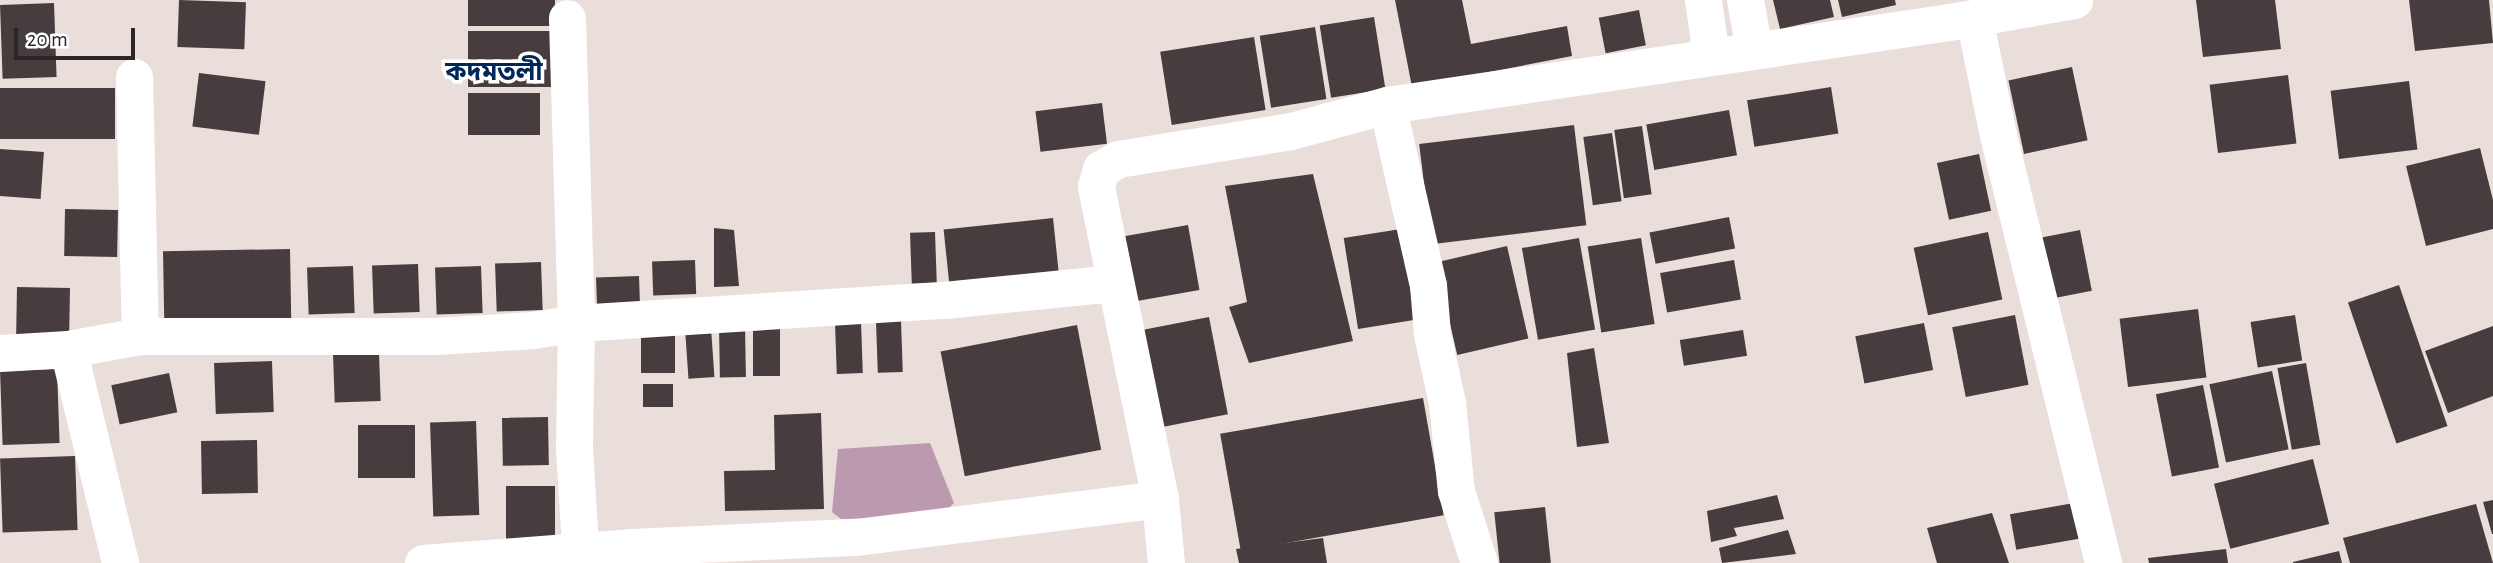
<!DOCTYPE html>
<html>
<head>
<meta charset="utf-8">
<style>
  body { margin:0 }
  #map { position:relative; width:2493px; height:563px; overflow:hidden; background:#eadeda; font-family:"Alegreya Sans","Noto Sans Bengali",sans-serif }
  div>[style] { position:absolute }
  .water>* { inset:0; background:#bb99ae }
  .building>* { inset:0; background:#473d3e; transform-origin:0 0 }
  .street>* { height:37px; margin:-18.5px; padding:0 18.5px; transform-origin:18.5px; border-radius:18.5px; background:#fff }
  span { translate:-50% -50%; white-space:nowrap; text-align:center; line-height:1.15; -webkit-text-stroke:7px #fff; paint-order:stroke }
  .district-label { font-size:26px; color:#012759; font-weight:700 }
  .scale { position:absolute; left:14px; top:28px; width:121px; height:32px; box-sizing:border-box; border:4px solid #2b2726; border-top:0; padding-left:9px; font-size:21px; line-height:24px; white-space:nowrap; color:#2b2726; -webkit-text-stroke:5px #fff; paint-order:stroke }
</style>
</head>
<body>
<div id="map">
  <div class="water">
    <i style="clip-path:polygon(930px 443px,954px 503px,947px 510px,932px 517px,841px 519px,832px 512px,838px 449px)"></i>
  </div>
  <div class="building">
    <i style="left:179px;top:0;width:67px;height:47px;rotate:2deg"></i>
    <i style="left:468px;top:0;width:87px;height:26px"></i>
    <i style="clip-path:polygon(1395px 0,1462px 0,1471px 44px,1567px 26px,1572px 56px,1412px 87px)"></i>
    <i style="clip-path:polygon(1773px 0,1830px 0,1834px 17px,1780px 29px)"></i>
    <i style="clip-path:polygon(1838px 0,1895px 0,1896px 5px,1842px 17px)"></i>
    <i style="clip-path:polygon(2196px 0,2275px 0,2281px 49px,2203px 57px)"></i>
    <i style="clip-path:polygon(2409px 0,2489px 0,2493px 43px,2415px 51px)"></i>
    <i style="left:54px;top:3px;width:74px;height:54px;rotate:88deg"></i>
    <i style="left:1639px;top:10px;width:36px;height:41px;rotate:79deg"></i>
    <i style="left:1374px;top:17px;width:73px;height:55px;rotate:81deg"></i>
    <i style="left:1315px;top:27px;width:73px;height:56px;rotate:81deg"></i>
    <i style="left:556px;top:31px;width:56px;height:88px;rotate:90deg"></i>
    <i style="left:1254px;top:37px;width:74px;height:95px;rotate:81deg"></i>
    <i style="left:2072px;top:67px;width:75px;height:65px;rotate:78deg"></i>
    <i style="left:199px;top:73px;width:67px;height:54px;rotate:7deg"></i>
    <i style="left:2288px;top:75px;width:69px;height:79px;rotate:83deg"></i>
    <i style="left:2409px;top:81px;width:69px;height:79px;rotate:83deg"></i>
    <i style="left:1831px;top:87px;width:47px;height:85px;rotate:81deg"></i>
    <i style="left:0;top:88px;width:115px;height:51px"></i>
    <i style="left:468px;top:93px;width:72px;height:42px"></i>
    <i style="left:1102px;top:103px;width:41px;height:67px;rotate:83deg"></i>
    <i style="left:1729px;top:110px;width:46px;height:84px;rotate:80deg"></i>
    <i style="left:1574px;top:125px;width:101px;height:156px;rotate:83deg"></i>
    <i style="left:1642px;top:126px;width:69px;height:28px;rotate:82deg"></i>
    <i style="left:1612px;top:133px;width:69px;height:29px;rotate:82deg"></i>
    <i style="clip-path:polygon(2480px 148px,2493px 200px,2493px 229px,2426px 246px,2406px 166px)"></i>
    <i style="left:0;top:149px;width:44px;height:47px;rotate:4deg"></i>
    <i style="left:1979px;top:154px;width:58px;height:43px;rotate:78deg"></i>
    <i style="clip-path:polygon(1313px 174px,1353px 341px,1249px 363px,1229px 307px,1247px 302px,1225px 186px)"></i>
    <i style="left:65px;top:209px;width:53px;height:47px;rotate:1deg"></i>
    <i style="left:1729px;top:217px;width:32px;height:81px;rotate:79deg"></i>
    <i style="left:1053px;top:218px;width:62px;height:110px;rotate:84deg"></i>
    <i style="left:1188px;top:225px;width:66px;height:72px;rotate:80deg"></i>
    <i style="clip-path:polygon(714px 228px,734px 230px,739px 286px,714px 287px)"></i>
    <i style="left:1401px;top:229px;width:92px;height:58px;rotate:81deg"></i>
    <i style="left:2080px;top:230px;width:62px;height:39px;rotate:79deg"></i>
    <i style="left:935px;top:232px;width:51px;height:25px;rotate:88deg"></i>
    <i style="left:1988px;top:232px;width:69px;height:76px;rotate:78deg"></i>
    <i style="left:1579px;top:238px;width:93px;height:58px;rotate:80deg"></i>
    <i style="left:1641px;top:238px;width:87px;height:54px;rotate:81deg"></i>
    <i style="left:1507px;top:246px;width:95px;height:73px;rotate:77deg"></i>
    <i style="left:290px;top:249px;width:76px;height:127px;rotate:89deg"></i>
    <i style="left:695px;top:260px;width:34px;height:43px;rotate:88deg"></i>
    <i style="left:1734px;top:260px;width:40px;height:75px;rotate:80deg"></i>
    <i style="left:541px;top:262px;width:48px;height:46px;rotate:88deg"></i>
    <i style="left:418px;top:264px;width:48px;height:46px;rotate:88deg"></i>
    <i style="left:353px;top:266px;width:47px;height:46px;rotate:88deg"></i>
    <i style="left:481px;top:266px;width:47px;height:46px;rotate:88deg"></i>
    <i style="left:639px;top:276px;width:34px;height:43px;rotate:88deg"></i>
    <i style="left:2399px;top:285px;width:149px;height:54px;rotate:71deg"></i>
    <i style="left:17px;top:287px;width:53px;height:47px;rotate:1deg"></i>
    <i style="left:2198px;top:309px;width:69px;height:79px;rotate:83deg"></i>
    <i style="left:2015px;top:315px;width:71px;height:64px;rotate:79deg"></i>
    <i style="left:2295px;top:315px;width:46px;height:45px;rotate:81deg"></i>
    <i style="left:1209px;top:317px;width:99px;height:72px;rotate:79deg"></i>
    <i style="left:901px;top:321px;width:51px;height:25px;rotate:88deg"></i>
    <i style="left:861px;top:322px;width:51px;height:26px;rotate:88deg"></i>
    <i style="left:1924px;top:323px;width:48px;height:70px;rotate:79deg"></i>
    <i style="left:780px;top:324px;width:52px;height:27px;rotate:90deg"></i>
    <i style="left:745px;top:325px;width:52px;height:26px;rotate:89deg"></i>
    <i style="left:1077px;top:325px;width:127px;height:139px;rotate:79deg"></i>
    <i style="clip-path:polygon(2493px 326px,2493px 396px,2448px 413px,2425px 351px)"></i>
    <i style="left:711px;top:328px;width:49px;height:26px;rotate:86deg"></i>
    <i style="left:1743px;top:330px;width:26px;height:64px;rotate:81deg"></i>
    <i style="left:641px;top:334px;width:34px;height:39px"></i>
    <i style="clip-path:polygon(1594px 348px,1609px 443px,1577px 447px,1567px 353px)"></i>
    <i style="left:379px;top:353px;width:48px;height:46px;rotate:88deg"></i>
    <i style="left:272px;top:361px;width:51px;height:58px;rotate:88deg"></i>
    <i style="left:2306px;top:363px;width:83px;height:29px;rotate:80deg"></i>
    <i style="left:57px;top:369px;width:74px;height:57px;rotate:88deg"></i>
    <i style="left:2272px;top:371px;width:80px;height:64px;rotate:78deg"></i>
    <i style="left:169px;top:373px;width:40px;height:59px;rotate:78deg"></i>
    <i style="left:673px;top:384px;width:23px;height:30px;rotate:90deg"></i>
    <i style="left:2203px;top:385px;width:84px;height:48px;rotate:79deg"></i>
    <i style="left:1423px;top:398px;width:119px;height:206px;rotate:80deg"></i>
    <i style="clip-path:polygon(821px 413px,824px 509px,725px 511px,724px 471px,775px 470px,774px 415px)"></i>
    <i style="left:548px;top:417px;width:48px;height:46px;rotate:89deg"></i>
    <i style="left:476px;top:421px;width:94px;height:46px;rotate:88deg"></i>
    <i style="left:415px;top:425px;width:53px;height:57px;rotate:90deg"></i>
    <i style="left:257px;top:440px;width:53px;height:56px;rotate:89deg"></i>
    <i style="left:75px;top:456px;width:74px;height:75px;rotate:88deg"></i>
    <i style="left:2313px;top:459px;width:67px;height:102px;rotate:76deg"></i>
    <i style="left:555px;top:486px;width:54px;height:49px;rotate:90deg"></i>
    <i style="clip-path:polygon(1777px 495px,1784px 519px,1734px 528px,1737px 536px,1711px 542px,1707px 511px)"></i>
    <i style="clip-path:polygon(2493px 500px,2493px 534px,2492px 534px,2483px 502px)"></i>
    <i style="left:2074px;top:503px;width:36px;height:65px;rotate:80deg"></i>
    <i style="clip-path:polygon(2476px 504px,2493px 563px,2350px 563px,2343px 538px)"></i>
    <i style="left:1545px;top:507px;width:56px;height:51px;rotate:84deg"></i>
    <i style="clip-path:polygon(1992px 513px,2009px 563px,1937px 563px,1927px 528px)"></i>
    <i style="clip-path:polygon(1788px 530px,1796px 554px,1722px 563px,1719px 548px)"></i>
    <i style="clip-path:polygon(1323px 538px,1327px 563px,1239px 563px,1236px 549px)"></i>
    <i style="clip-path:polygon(2226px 549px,2228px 563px,2149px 563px,2148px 558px)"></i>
    <i style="clip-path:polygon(2339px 551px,2342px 563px,2293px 563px,2293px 562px)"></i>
  </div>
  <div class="street">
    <i style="left:1703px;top:0;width:57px;rotate:81.9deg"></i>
    <i style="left:1745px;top:0;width:50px;rotate:79.6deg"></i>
    <i style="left:1974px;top:18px;width:119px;rotate:78.4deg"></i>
    <i style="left:1998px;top:135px;width:441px;rotate:76.2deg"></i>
    <i style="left:134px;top:77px;width:259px;rotate:88.7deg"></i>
    <i style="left:1387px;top:105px;width:185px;rotate:77.2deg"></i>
    <i style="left:1428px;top:285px;width:49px;rotate:85.3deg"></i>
    <i style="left:1432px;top:334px;width:71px;rotate:77.7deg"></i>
    <i style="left:1447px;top:403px;width:88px;rotate:84.2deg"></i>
    <i style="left:1456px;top:491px;width:76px;rotate:72.3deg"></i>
    <i style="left:68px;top:349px;width:220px;rotate:76.3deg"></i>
    <i style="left:0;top:353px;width:68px;rotate:-3.4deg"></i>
    <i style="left:68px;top:349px;width:73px;rotate:-10.2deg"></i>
    <i style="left:140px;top:336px;width:296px"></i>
    <i style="left:436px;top:336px;width:97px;rotate:-3.5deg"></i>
    <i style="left:533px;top:330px;width:44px;rotate:-9.2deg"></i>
    <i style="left:576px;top:323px;width:305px;rotate:-91.7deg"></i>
    <i style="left:423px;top:563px;width:210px;rotate:-4.4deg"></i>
    <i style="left:632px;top:547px;width:224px;rotate:-2.6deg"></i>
    <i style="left:856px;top:537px;width:306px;rotate:-7.1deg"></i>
    <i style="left:581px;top:563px;width:116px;rotate:-93.5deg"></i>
    <i style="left:574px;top:447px;width:124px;rotate:-89.1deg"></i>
    <i style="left:576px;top:323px;width:369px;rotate:-3.6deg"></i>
    <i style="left:944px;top:300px;width:171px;rotate:-5.7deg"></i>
    <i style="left:1166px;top:563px;width:64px;rotate:-95.4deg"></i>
    <i style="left:1160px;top:499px;width:319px;rotate:-101.6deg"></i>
    <i style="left:1096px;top:186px;width:18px;rotate:-74deg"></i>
    <i style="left:1101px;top:169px;width:20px;rotate:-30deg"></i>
    <i style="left:1118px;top:159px;width:175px;rotate:-9.2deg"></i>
    <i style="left:1291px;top:131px;width:99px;rotate:-15.2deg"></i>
    <i style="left:1387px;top:105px;width:575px;rotate:-8.4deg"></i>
    <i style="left:1956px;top:21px;width:120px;rotate:-10.1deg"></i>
  </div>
  <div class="district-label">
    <span style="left:494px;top:73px">কদমতলী</span>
  </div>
  <div class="scale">20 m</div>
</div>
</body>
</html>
